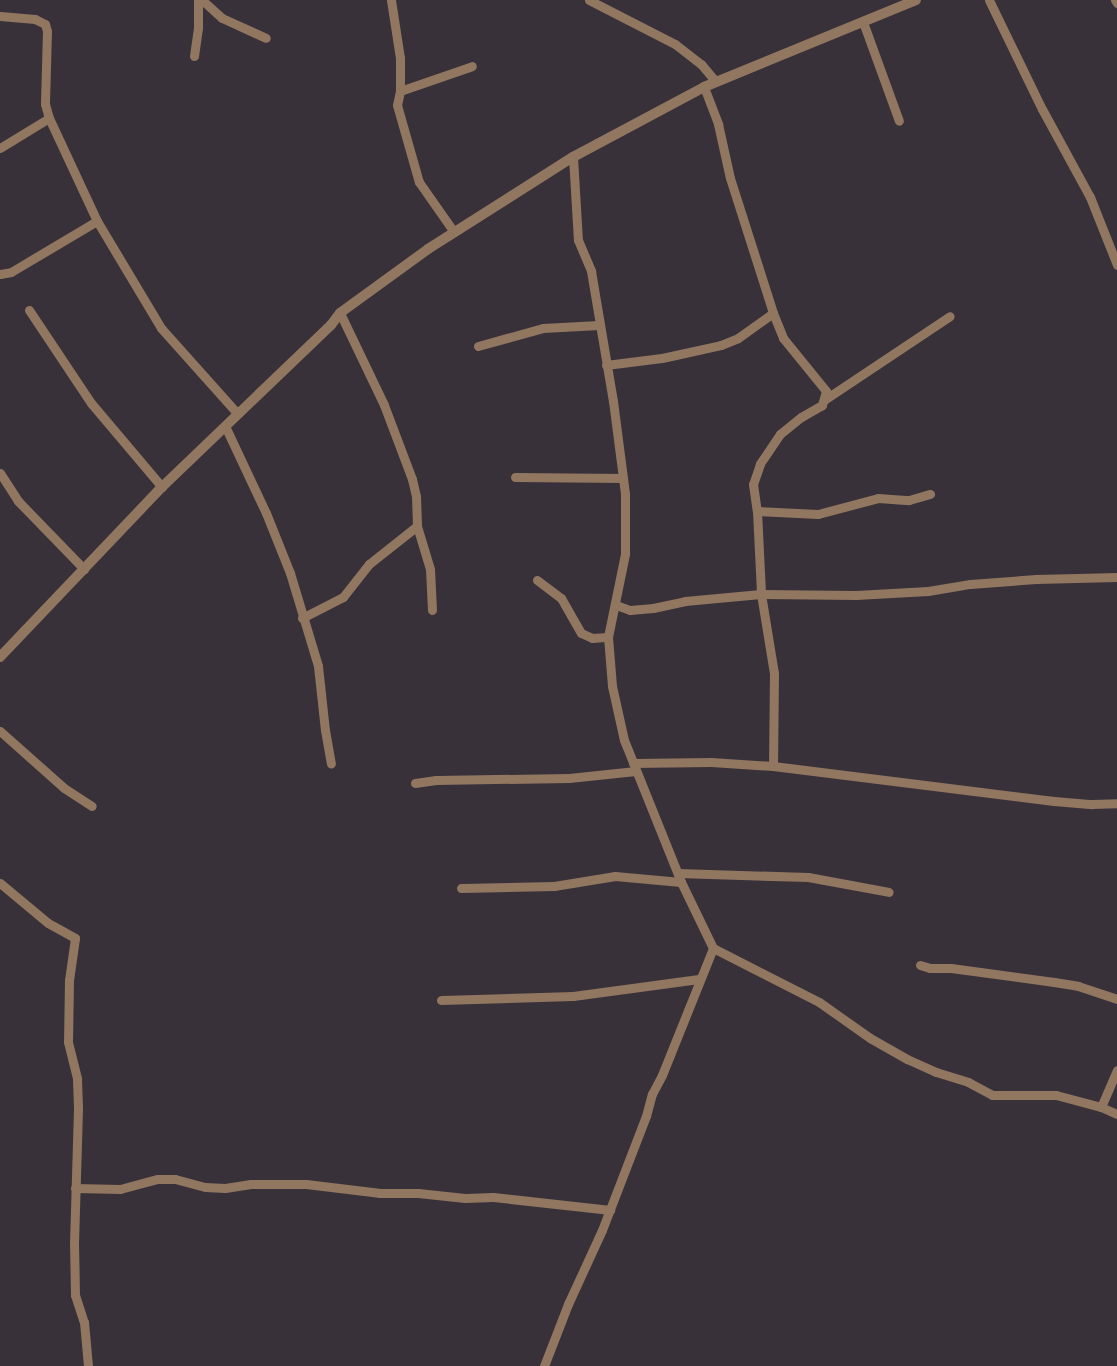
<!DOCTYPE html>
<html>
<head>
<meta charset="utf-8">
<style>
  body { margin:0 }
  #map { position:relative; width:1117px; height:1366px; overflow:hidden; background:#38313a; font-family:Figtree,sans-serif }
  div>[style] { position:absolute }
  .minor>* { height:9px; margin:-4.5px; padding:0 4.5px; transform-origin:4.5px; border-radius:4.5px; background:#917660 }
  .tertiary>* { height:10px; margin:-5px; padding:0 5px; transform-origin:5px; border-radius:5px; background:#917660 }
  span { translate:-50% -50%; white-space:nowrap; text-align:center; line-height:1.15; -webkit-text-stroke:4.5px #1d1a1e; paint-order:stroke }
</style>
</head>
<body>
<div id="map">
  <div class="minor">
    <i style="left:202px;top:0;width:27px;rotate:42deg"></i>
    <i style="left:222px;top:18px;width:48px;rotate:24.4deg"></i>
    <i style="left:391px;top:0;width:59px;rotate:81.2deg"></i>
    <i style="left:400px;top:58px;width:33px;rotate:90deg"></i>
    <i style="left:400px;top:91px;width:14px;rotate:102deg"></i>
    <i style="left:397px;top:105px;width:80px;rotate:74.1deg"></i>
    <i style="left:419px;top:182px;width:61px;rotate:55deg"></i>
    <i style="left:589px;top:0;width:97px;rotate:27.1deg"></i>
    <i style="left:675px;top:44px;width:33px;rotate:38deg"></i>
    <i style="left:701px;top:64px;width:23px;rotate:50deg"></i>
    <i style="left:989px;top:0;width:121px;rotate:64.1deg"></i>
    <i style="left:1042px;top:109px;width:100px;rotate:61.4deg"></i>
    <i style="left:1090px;top:197px;width:73px;rotate:68.3deg"></i>
    <i style="left:1115px;top:0;width:4px;rotate:56deg"></i>
    <i style="left:0;top:16px;width:35px;rotate:5deg"></i>
    <i style="left:35px;top:19px;width:11px;rotate:27deg"></i>
    <i style="left:45px;top:24px;width:7px;rotate:74deg"></i>
    <i style="left:47px;top:31px;width:73px;rotate:91.6deg"></i>
    <i style="left:45px;top:104px;width:15px;rotate:74deg"></i>
    <i style="left:49px;top:118px;width:114px;rotate:65deg"></i>
    <i style="left:97px;top:221px;width:125px;rotate:59.1deg"></i>
    <i style="left:161px;top:328px;width:115px;rotate:48.2deg"></i>
    <i style="left:863px;top:22px;width:105px;rotate:70deg"></i>
    <i style="left:194px;top:56px;width:28px;rotate:-82deg"></i>
    <i style="left:198px;top:28px;width:28px;rotate:-90deg"></i>
    <i style="left:704px;top:87px;width:40px;rotate:69deg"></i>
    <i style="left:718px;top:124px;width:55px;rotate:77.5deg"></i>
    <i style="left:730px;top:178px;width:142px;rotate:72.3deg"></i>
    <i style="left:773px;top:313px;width:27px;rotate:68deg"></i>
    <i style="left:783px;top:338px;width:68px;rotate:50.9deg"></i>
    <i style="left:826px;top:391px;width:15px;rotate:106deg"></i>
    <i style="left:822px;top:405px;width:24px;rotate:150deg"></i>
    <i style="left:801px;top:417px;width:27px;rotate:141deg"></i>
    <i style="left:780px;top:434px;width:36px;rotate:124deg"></i>
    <i style="left:760px;top:464px;width:21px;rotate:109deg"></i>
    <i style="left:753px;top:484px;width:27px;rotate:82deg"></i>
    <i style="left:757px;top:511px;width:83px;rotate:87.2deg"></i>
    <i style="left:761px;top:594px;width:80px;rotate:80.7deg"></i>
    <i style="left:774px;top:673px;width:93px;rotate:90.6deg"></i>
    <i style="left:400px;top:91px;width:76px;rotate:-19.1deg"></i>
    <i style="left:0;top:148px;width:57px;rotate:-31.5deg"></i>
    <i style="left:573px;top:157px;width:83px;rotate:86.6deg"></i>
    <i style="left:578px;top:240px;width:34px;rotate:67deg"></i>
    <i style="left:591px;top:271px;width:132px;rotate:80.4deg"></i>
    <i style="left:613px;top:401px;width:94px;rotate:82.6deg"></i>
    <i style="left:625px;top:494px;width:60px;rotate:90deg"></i>
    <i style="left:625px;top:554px;width:85px;rotate:101.6deg"></i>
    <i style="left:608px;top:637px;width:49px;rotate:85.3deg"></i>
    <i style="left:612px;top:686px;width:55px;rotate:77.5deg"></i>
    <i style="left:624px;top:740px;width:153px;rotate:68.1deg"></i>
    <i style="left:681px;top:882px;width:73px;rotate:64.1deg"></i>
    <i style="left:0;top:274px;width:11px;rotate:-10deg"></i>
    <i style="left:11px;top:272px;width:100px;rotate:-30.7deg"></i>
    <i style="left:29px;top:310px;width:112px;rotate:56.3deg"></i>
    <i style="left:91px;top:403px;width:110px;rotate:49.8deg"></i>
    <i style="left:340px;top:313px;width:102px;rotate:64.4deg"></i>
    <i style="left:384px;top:405px;width:79px;rotate:69.3deg"></i>
    <i style="left:412px;top:479px;width:17px;rotate:77deg"></i>
    <i style="left:416px;top:496px;width:30px;rotate:88deg"></i>
    <i style="left:417px;top:526px;width:45px;rotate:73.2deg"></i>
    <i style="left:430px;top:569px;width:41px;rotate:87.2deg"></i>
    <i style="left:478px;top:346px;width:67px;rotate:-15.5deg"></i>
    <i style="left:543px;top:328px;width:56px;rotate:-3.1deg"></i>
    <i style="left:606px;top:365px;width:56px;rotate:-7.1deg"></i>
    <i style="left:662px;top:358px;width:60px;rotate:-12.4deg"></i>
    <i style="left:721px;top:345px;width:18px;rotate:-22deg"></i>
    <i style="left:738px;top:338px;width:43px;rotate:-35.5deg"></i>
    <i style="left:824px;top:400px;width:151px;rotate:-33.7deg"></i>
    <i style="left:225px;top:426px;width:96px;rotate:64.8deg"></i>
    <i style="left:266px;top:513px;width:65px;rotate:68.2deg"></i>
    <i style="left:290px;top:573px;width:97px;rotate:73.2deg"></i>
    <i style="left:318px;top:666px;width:64px;rotate:83.8deg"></i>
    <i style="left:325px;top:730px;width:34px;rotate:80deg"></i>
    <i style="left:0;top:473px;width:33px;rotate:57deg"></i>
    <i style="left:18px;top:501px;width:95px;rotate:45.9deg"></i>
    <i style="left:515px;top:477px;width:108px;rotate:0.5deg"></i>
    <i style="left:757px;top:511px;width:61px;rotate:2.8deg"></i>
    <i style="left:818px;top:514px;width:62px;rotate:-14.9deg"></i>
    <i style="left:878px;top:498px;width:31px;rotate:4deg"></i>
    <i style="left:909px;top:500px;width:22px;rotate:-16deg"></i>
    <i style="left:537px;top:580px;width:30px;rotate:37deg"></i>
    <i style="left:561px;top:598px;width:40px;rotate:60.3deg"></i>
    <i style="left:581px;top:633px;width:12px;rotate:24deg"></i>
    <i style="left:592px;top:638px;width:16px;rotate:-4deg"></i>
    <i style="left:616px;top:605px;width:15px;rotate:20deg"></i>
    <i style="left:630px;top:610px;width:23px;rotate:-5deg"></i>
    <i style="left:653px;top:608px;width:33px;rotate:-12deg"></i>
    <i style="left:685px;top:601px;width:76px;rotate:-5.3deg"></i>
    <i style="left:761px;top:594px;width:95px;rotate:0.6deg"></i>
    <i style="left:856px;top:595px;width:72px;rotate:-3.2deg"></i>
    <i style="left:928px;top:591px;width:43px;rotate:-9.5deg"></i>
    <i style="left:970px;top:584px;width:66px;rotate:-4.3deg"></i>
    <i style="left:1036px;top:579px;width:81px;rotate:-1.4deg"></i>
    <i style="left:302px;top:618px;width:46px;rotate:-27.1deg"></i>
    <i style="left:343px;top:597px;width:42px;rotate:-51.8deg"></i>
    <i style="left:369px;top:564px;width:61px;rotate:-38.4deg"></i>
    <i style="left:0;top:731px;width:86px;rotate:41.7deg"></i>
    <i style="left:64px;top:788px;width:33px;rotate:33deg"></i>
    <i style="left:633px;top:763px;width:78px;rotate:-0.7deg"></i>
    <i style="left:711px;top:762px;width:62px;rotate:3.7deg"></i>
    <i style="left:773px;top:766px;width:283px;rotate:7.1deg"></i>
    <i style="left:1054px;top:801px;width:38px;rotate:5deg"></i>
    <i style="left:1092px;top:804px;width:25px;rotate:-2deg"></i>
    <i style="left:415px;top:783px;width:21px;rotate:-8deg"></i>
    <i style="left:436px;top:780px;width:133px;rotate:-0.9deg"></i>
    <i style="left:569px;top:778px;width:67px;rotate:-6deg"></i>
    <i style="left:678px;top:873px;width:130px;rotate:1.8deg"></i>
    <i style="left:808px;top:877px;width:82px;rotate:10.5deg"></i>
    <i style="left:0;top:883px;width:62px;rotate:39.8deg"></i>
    <i style="left:48px;top:923px;width:31px;rotate:29deg"></i>
    <i style="left:75px;top:938px;width:42px;rotate:98.1deg"></i>
    <i style="left:69px;top:980px;width:62px;rotate:90.9deg"></i>
    <i style="left:68px;top:1042px;width:38px;rotate:76deg"></i>
    <i style="left:77px;top:1079px;width:30px;rotate:88deg"></i>
    <i style="left:78px;top:1109px;width:133px;rotate:91.7deg"></i>
    <i style="left:74px;top:1242px;width:53px;rotate:88.9deg"></i>
    <i style="left:75px;top:1295px;width:28px;rotate:72deg"></i>
    <i style="left:84px;top:1322px;width:44px;rotate:84.8deg"></i>
    <i style="left:461px;top:888px;width:93px;rotate:-1.2deg"></i>
    <i style="left:554px;top:886px;width:62px;rotate:-9.3deg"></i>
    <i style="left:615px;top:876px;width:66px;rotate:5.2deg"></i>
    <i style="left:920px;top:965px;width:10px;rotate:17deg"></i>
    <i style="left:930px;top:968px;width:21px"></i>
    <i style="left:951px;top:968px;width:104px;rotate:7.7deg"></i>
    <i style="left:1054px;top:982px;width:24px;rotate:9deg"></i>
    <i style="left:1078px;top:986px;width:41px;rotate:18.4deg"></i>
    <i style="left:441px;top:1000px;width:132px;rotate:-1.7deg"></i>
    <i style="left:573px;top:996px;width:127px;rotate:-7.7deg"></i>
    <i style="left:1101px;top:1107px;width:40px;rotate:-66.6deg"></i>
    <i style="left:75px;top:1188px;width:45px;rotate:1.3deg"></i>
    <i style="left:120px;top:1189px;width:39px;rotate:-15deg"></i>
    <i style="left:158px;top:1179px;width:17px"></i>
    <i style="left:175px;top:1179px;width:31px;rotate:15deg"></i>
    <i style="left:205px;top:1187px;width:20px;rotate:3deg"></i>
    <i style="left:225px;top:1188px;width:26px;rotate:-9deg"></i>
    <i style="left:251px;top:1184px;width:55px"></i>
    <i style="left:306px;top:1184px;width:75px;rotate:6.9deg"></i>
    <i style="left:380px;top:1193px;width:38px"></i>
    <i style="left:418px;top:1193px;width:47px;rotate:6.1deg"></i>
    <i style="left:465px;top:1198px;width:28px;rotate:-2deg"></i>
    <i style="left:493px;top:1197px;width:118px;rotate:6.3deg"></i>
    <i style="left:544px;top:1366px;width:66px;rotate:-68.8deg"></i>
    <i style="left:568px;top:1304px;width:81px;rotate:-65.3deg"></i>
    <i style="left:602px;top:1230px;width:122px;rotate:-68.9deg"></i>
    <i style="left:646px;top:1116px;width:23px;rotate:-75deg"></i>
    <i style="left:652px;top:1094px;width:21px;rotate:-62deg"></i>
    <i style="left:662px;top:1075px;width:137px;rotate:-68.1deg"></i>
    <i style="left:713px;top:948px;width:119px;rotate:27deg"></i>
    <i style="left:819px;top:1002px;width:62px;rotate:35.2deg"></i>
    <i style="left:870px;top:1038px;width:43px;rotate:29.6deg"></i>
    <i style="left:907px;top:1059px;width:32px;rotate:24deg"></i>
    <i style="left:936px;top:1072px;width:34px;rotate:17deg"></i>
    <i style="left:968px;top:1082px;width:27px;rotate:28deg"></i>
    <i style="left:992px;top:1095px;width:64px"></i>
    <i style="left:1056px;top:1095px;width:47px;rotate:14.9deg"></i>
    <i style="left:1101px;top:1107px;width:17px;rotate:24deg"></i>
  </div>
  <div class="tertiary">
    <i style="left:0;top:657px;width:235px;rotate:-46.4deg"></i>
    <i style="left:162px;top:487px;width:234px;rotate:-43.8deg"></i>
    <i style="left:331px;top:325px;width:15px;rotate:-53deg"></i>
    <i style="left:340px;top:313px;width:109px;rotate:-36deg"></i>
    <i style="left:428px;top:249px;width:172px;rotate:-32.4deg"></i>
    <i style="left:573px;top:157px;width:149px;rotate:-28.1deg"></i>
    <i style="left:704px;top:87px;width:229px;rotate:-22.3deg"></i>
  </div>
</div>
</body>
</html>
